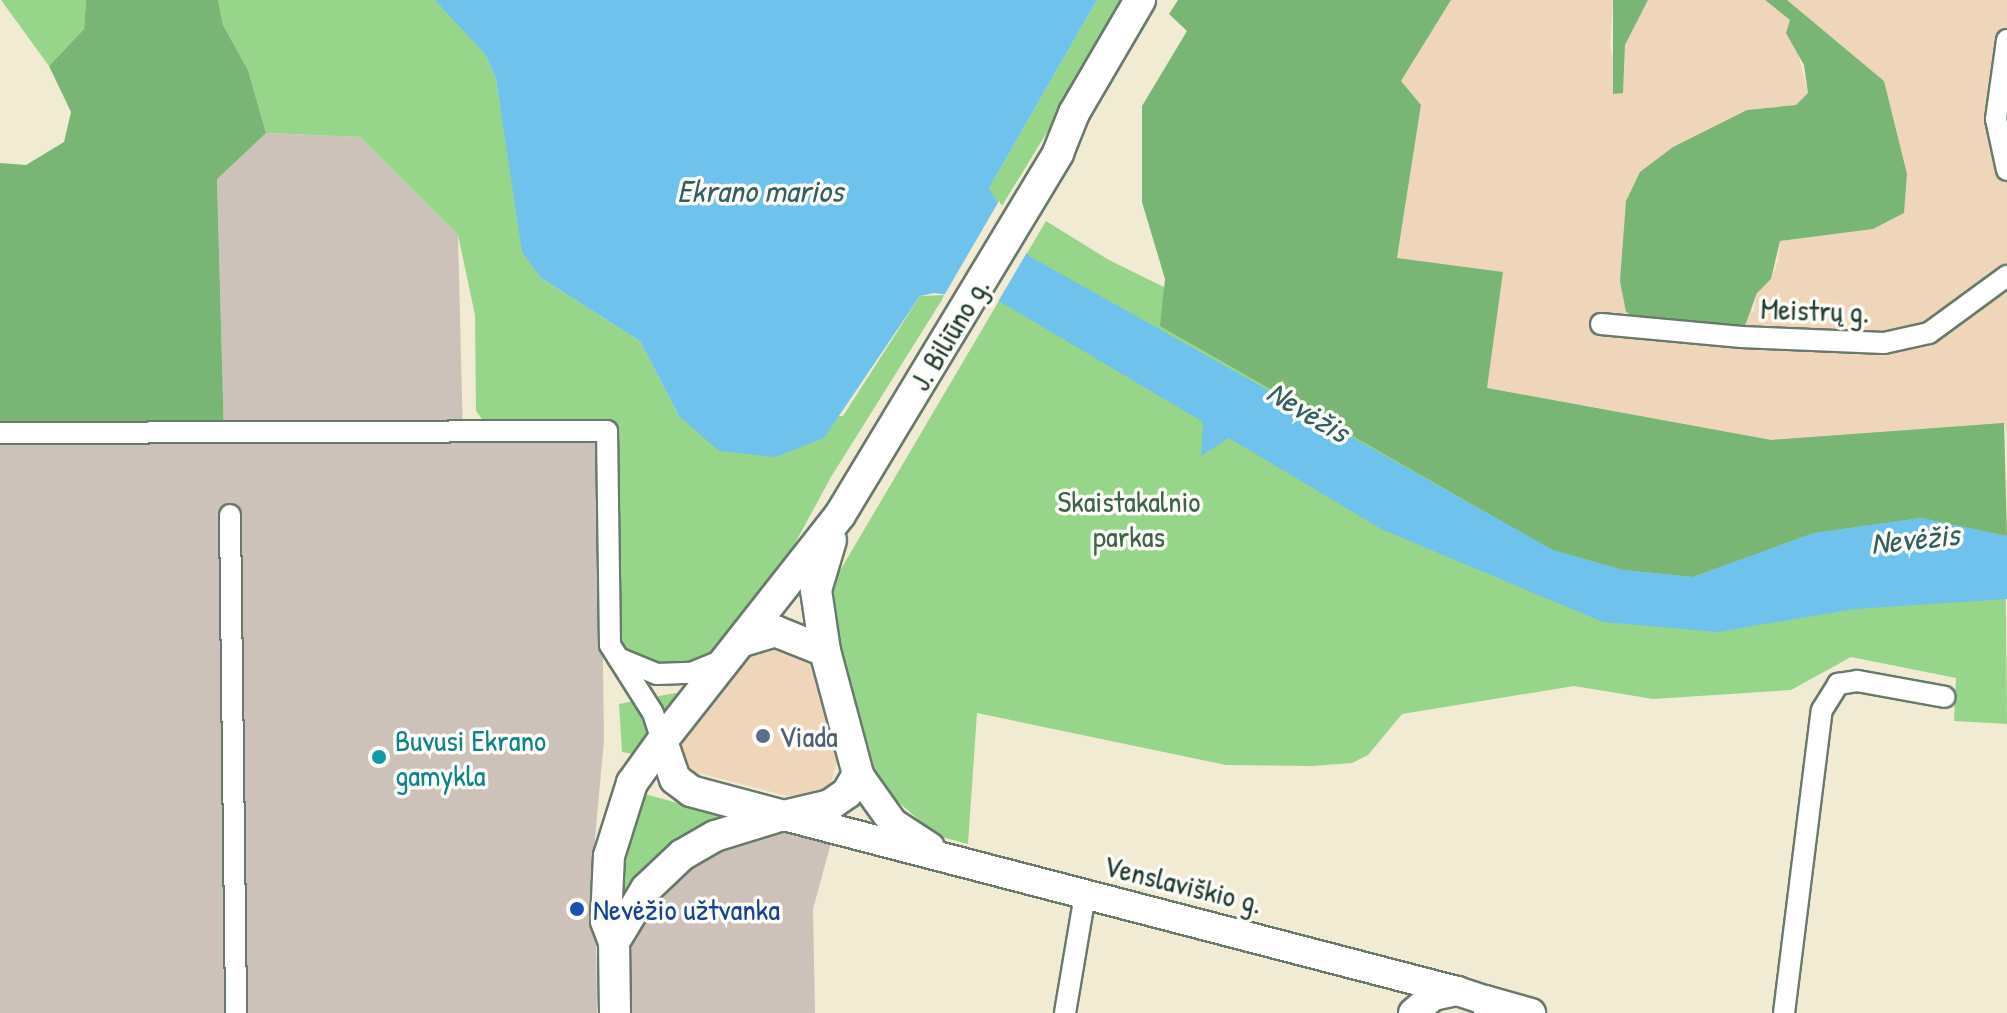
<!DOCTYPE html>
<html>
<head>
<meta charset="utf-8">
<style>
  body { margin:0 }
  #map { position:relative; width:2007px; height:1013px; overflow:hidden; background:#f1ebd3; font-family:"Patrick Hand",sans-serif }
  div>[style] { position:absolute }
  .built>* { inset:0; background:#efd6bb }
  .industrial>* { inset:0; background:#cdc2b9 }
  .green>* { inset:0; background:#97d58a }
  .forest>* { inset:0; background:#79b676 }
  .water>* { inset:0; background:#6fc2eb }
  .pier>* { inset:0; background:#f1ebd3 }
  .roads { filter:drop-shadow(2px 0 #687a6c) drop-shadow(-2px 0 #687a6c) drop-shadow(0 2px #687a6c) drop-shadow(0 -2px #687a6c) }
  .street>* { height:20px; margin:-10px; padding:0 10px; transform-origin:10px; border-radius:10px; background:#fff }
  .secondary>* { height:28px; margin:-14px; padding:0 14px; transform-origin:14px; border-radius:14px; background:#fff }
  .primary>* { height:30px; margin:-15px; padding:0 15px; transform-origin:15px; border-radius:15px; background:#fff }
  .dots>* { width:22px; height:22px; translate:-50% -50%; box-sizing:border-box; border:4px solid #fdfcf7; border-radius:50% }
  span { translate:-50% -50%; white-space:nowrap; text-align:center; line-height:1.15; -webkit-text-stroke:7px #fdfcf7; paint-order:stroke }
  .street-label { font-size:30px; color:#1f3d34 }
  .park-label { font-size:30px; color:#3d634a }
  .service-label { font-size:30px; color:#4e5e75 }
  .left { translate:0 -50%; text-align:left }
  .culture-label { font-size:30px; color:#0d838f }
  .transit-label { font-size:30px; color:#164399 }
  .water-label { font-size:32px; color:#335e62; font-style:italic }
</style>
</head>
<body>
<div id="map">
  <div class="built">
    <i style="clip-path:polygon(1451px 0,1613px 0,1610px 47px,1623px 92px,1625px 45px,1648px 0,1765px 0,1790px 20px,1808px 93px,1796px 105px,1747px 110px,1673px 147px,1753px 313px,1757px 293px,1771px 279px,1778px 261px,1780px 241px,1873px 229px,1884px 81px,1787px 0,2007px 0,2007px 432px,2004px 423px,1771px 440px,1486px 388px,1397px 259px,1421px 106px,1401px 81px)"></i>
    <i style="clip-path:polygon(763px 640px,804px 652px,813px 668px,838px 758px,830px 787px,819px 793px,787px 796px,679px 768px,678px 736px,751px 645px)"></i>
  </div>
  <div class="industrial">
    <i style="clip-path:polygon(266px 133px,360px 137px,458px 235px,463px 439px,600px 441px,604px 740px,595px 838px,597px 1013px,0 1013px,0 433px,224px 433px,217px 178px)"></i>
    <i style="clip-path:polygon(786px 829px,831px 843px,813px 909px,815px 1013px,625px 1013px,624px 978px,632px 946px,655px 896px,714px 849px)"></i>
  </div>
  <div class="green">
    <i style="clip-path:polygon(1px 0,86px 0,84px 29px,49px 66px)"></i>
    <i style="clip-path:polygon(218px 0,435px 0,454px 16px,485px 54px,496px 79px,523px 252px,541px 278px,640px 341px,679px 416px,843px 416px,920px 296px,945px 295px,831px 477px,780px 571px,716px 651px,704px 660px,664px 668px,633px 658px,619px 642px,615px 423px,485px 423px,476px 411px,475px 315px,458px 235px,360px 137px,266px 133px,248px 70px,223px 25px)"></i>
    <i style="clip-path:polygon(1097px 0,1128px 0,1000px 209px,989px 188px)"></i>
    <i style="clip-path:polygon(1046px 221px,1109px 260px,1237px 323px,1486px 388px,1771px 440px,2004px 423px,2007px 724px,1954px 721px,1956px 678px,1851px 657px,1791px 690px,1653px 699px,1574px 686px,1402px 714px,1368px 755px,1352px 763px,1312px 766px,1226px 765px,977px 713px,968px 844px,938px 836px,891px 796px,875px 769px,836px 634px,833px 595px,838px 574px)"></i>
    <i style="clip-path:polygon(675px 693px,684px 695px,640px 755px,622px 752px,619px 704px)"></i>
    <i style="clip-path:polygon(641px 793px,733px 818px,622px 907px,616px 884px)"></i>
  </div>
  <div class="forest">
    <i style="clip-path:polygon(86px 0,218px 0,223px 25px,248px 70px,266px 133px,217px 179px,224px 433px,0 433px,0 163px,26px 165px,64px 142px,71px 112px,49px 66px,84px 29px)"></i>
    <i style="clip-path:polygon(1178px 0,1451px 0,1401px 81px,1421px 105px,1397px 258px,1503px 272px,1487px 388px,1771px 440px,2004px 423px,2007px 536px,1921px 518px,1814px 533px,1693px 577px,1623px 570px,1552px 550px,1160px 326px,1165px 279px,1142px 202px,1142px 106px,1187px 31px,1169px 14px)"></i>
    <i style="clip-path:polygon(1613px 0,1648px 0,1625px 45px,1623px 93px,1613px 94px)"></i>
    <i style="clip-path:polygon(1765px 0,1787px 0,1884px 81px,1907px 174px,1904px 213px,1873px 229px,1780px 241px,1771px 279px,1757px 293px,1743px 331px,1642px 321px,1626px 312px,1620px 281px,1626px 201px,1640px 172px,1673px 147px,1747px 110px,1796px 105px,1808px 93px,1804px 65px,1786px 33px,1790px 20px)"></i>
  </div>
  <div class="water">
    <i style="clip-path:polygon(435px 0,1097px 0,989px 188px,1029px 256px,1553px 550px,1623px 570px,1693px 577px,1814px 533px,1921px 518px,2007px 536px,2007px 599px,1855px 609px,1718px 632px,1603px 622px,1381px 529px,1229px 438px,1201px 456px,1203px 422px,999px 301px,934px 293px,920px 296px,824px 438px,776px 457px,719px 451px,679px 416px,640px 341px,541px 278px,522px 252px,496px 79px,485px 54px)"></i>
  </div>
  <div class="pier">
    <i style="clip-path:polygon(999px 201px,1029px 249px,996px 305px,942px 299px)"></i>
  </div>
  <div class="roads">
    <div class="street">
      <i style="left:2007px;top:40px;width:80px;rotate:97.9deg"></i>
      <i style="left:1996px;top:119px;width:52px;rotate:77.8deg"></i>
      <i style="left:1601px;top:324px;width:141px;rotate:5.3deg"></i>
      <i style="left:1741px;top:337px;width:143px;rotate:2.4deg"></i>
      <i style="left:1884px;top:343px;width:46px;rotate:-12.5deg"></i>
      <i style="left:1929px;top:333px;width:97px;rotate:-36.2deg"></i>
      <i style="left:0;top:433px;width:607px;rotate:-0.19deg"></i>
      <i style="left:607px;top:431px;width:214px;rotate:89.2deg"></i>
      <i style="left:610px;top:645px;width:80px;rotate:57.7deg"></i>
      <i style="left:653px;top:713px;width:29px;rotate:72deg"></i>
      <i style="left:230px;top:515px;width:498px;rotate:89.3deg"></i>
      <i style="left:618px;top:658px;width:42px;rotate:22.3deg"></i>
      <i style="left:657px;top:674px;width:34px;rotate:-2deg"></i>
      <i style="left:691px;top:673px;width:35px;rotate:-22deg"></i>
      <i style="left:1065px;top:1013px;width:120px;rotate:-80.4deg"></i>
      <i style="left:1784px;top:1013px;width:305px;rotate:-82.9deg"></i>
      <i style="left:1822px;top:710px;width:31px;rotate:-58deg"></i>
      <i style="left:1838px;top:684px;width:19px;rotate:-9deg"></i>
      <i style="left:1857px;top:681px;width:89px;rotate:10.3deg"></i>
    </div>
    <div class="secondary">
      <i style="left:858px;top:774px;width:60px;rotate:54.5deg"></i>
      <i style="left:893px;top:823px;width:44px;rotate:33deg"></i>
      <i style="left:784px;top:816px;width:695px;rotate:14.58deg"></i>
      <i style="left:1485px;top:1000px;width:48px;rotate:15.8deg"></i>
      <i style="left:1413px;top:1013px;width:26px;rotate:-40deg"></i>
      <i style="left:1433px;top:996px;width:25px;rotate:-12deg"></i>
      <i style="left:1457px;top:991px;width:29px;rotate:18deg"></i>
      <i style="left:1485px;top:1000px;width:14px;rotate:73deg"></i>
    </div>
    <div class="primary">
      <i style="left:743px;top:641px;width:34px;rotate:-17deg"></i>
      <i style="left:775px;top:631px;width:54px;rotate:21.8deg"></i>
      <i style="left:825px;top:651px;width:127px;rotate:75deg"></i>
      <i style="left:858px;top:774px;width:22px;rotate:120deg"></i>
      <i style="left:847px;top:793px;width:21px;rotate:145deg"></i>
      <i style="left:830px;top:805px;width:47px;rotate:166.6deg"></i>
      <i style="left:784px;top:816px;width:96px;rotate:-165deg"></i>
      <i style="left:691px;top:791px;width:20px;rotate:-143deg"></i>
      <i style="left:675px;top:779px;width:40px;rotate:-108.9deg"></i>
      <i style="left:662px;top:741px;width:288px;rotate:-51.8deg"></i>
      <i style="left:840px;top:515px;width:423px;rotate:-58.9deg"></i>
      <i style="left:1058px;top:153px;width:43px;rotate:-68.2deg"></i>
      <i style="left:1074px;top:113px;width:131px;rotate:-59.7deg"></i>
      <i style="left:825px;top:651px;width:62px;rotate:-98.4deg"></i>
      <i style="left:816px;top:590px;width:52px;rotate:-73.3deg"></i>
      <i style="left:614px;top:942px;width:62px;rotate:-58.9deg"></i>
      <i style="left:646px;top:889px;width:50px;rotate:-43.4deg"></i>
      <i style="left:682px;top:855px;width:38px;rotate:-30deg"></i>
      <i style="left:715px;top:836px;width:68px;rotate:-17.1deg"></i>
      <i style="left:615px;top:1013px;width:71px;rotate:-90.8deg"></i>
      <i style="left:614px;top:942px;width:22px;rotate:-111deg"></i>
      <i style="left:606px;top:921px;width:65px;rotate:-87.4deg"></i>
      <i style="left:609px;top:856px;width:77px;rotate:-72.5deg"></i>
      <i style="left:632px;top:783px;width:52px;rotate:-54.5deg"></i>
    </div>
  </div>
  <div class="dots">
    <i style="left:763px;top:736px;background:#5c6f8a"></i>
    <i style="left:379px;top:757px;background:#0f9aa8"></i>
    <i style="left:577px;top:909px;background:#1a4fb4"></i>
  </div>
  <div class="street-label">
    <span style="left:1815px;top:310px;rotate:2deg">Meistrų g.</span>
    <span style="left:949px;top:334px;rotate:-59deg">J. Biliūno g.</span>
    <span style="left:1183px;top:884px;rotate:14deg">Venslaviškio g.</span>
  </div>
  <div class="park-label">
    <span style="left:1129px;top:518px">Skaistakalnio<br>parkas</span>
  </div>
  <div class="service-label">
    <span class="left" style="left:779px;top:736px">Viada</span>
  </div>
  <div class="culture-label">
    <span class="left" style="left:395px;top:757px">Buvusi Ekrano<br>gamykla</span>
  </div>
  <div class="transit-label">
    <span class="left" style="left:593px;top:909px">Nevėžio užtvanka</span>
  </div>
  <div class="water-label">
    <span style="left:760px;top:191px">Ekrano marios</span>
    <span style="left:1308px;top:412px;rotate:31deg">Nevėžis</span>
    <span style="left:1915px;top:539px;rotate:-6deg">Nevėžis</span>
  </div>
</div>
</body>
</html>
